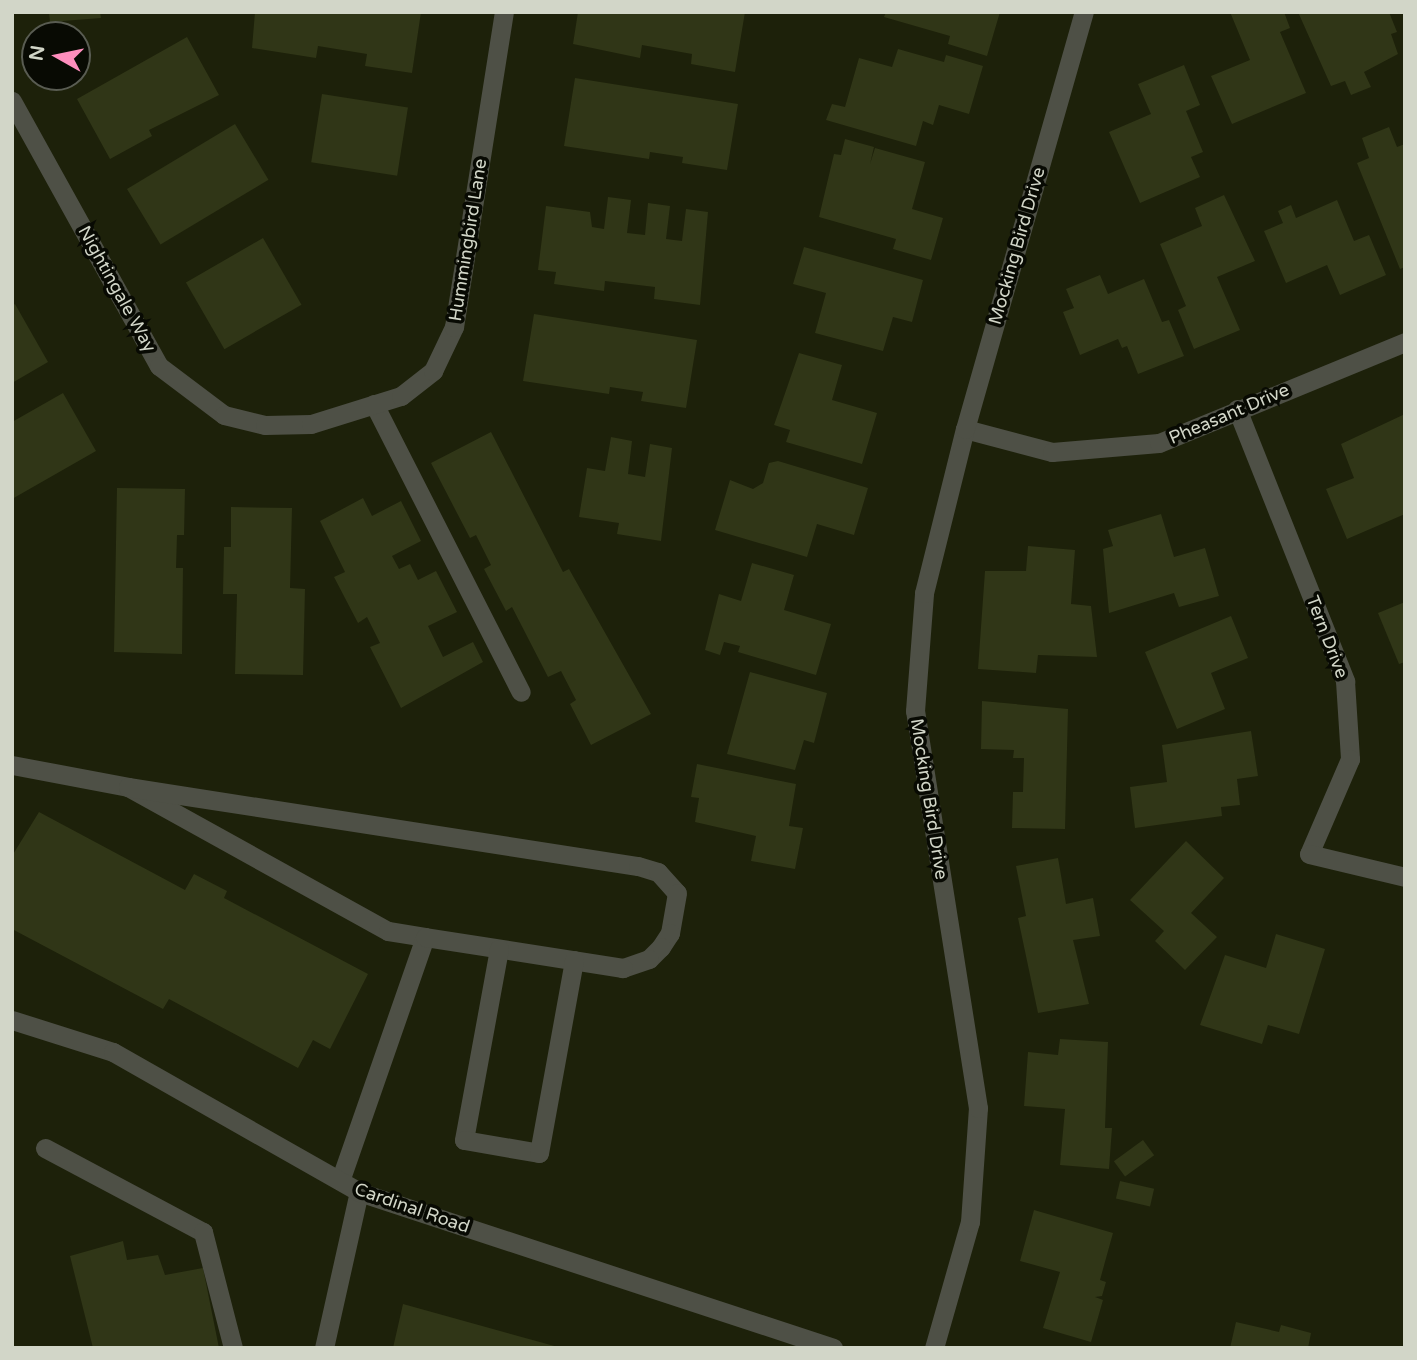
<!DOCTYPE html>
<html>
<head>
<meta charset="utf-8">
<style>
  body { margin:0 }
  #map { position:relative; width:1417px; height:1360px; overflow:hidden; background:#1d210a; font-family:"Varela Round",sans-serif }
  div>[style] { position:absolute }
  .building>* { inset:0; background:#303617; transform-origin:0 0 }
  .service>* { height:19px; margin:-9.5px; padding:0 9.5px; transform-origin:9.5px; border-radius:9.5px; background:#4e5046 }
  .minor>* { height:19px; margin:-9.5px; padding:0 9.5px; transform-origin:9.5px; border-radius:9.5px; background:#4e5046 }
  .tertiary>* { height:19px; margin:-9.5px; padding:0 9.5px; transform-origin:9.5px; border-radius:9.5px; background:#4e5046 }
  span { translate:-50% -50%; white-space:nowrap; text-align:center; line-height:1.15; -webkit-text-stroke:7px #080a03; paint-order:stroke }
  .street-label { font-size:18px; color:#d2d6c8 }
  .frame { position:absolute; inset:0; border:14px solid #d2d6c8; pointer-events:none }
  .north { position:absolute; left:21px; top:21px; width:70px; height:70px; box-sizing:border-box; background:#080a03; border:2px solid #595c52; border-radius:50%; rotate:279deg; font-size:19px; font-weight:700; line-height:28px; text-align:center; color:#d2d6c8 }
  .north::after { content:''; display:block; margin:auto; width:24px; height:32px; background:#fe8ebd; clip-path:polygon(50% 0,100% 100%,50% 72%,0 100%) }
</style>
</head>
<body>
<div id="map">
  <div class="building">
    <i style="clip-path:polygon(49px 12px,100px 12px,101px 18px,50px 22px)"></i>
    <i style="clip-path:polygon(255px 12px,421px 12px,412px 73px,365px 66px,367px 54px,318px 46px,316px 58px,252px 48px)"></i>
    <i style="clip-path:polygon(578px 12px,745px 12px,735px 72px,691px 64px,692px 54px,642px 45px,640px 58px,573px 44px)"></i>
    <i style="clip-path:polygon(886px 12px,1000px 12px,987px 56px,948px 44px,950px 36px,884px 17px)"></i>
    <i style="clip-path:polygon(1230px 12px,1284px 12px,1290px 28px,1280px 32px,1306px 93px,1232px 124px,1211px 76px,1250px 60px)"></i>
    <i style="clip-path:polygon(1298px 12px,1389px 12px,1397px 32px,1391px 34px,1398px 54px,1364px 72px,1371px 87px,1351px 95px,1345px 81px,1331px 86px)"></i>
    <i style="clip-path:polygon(187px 37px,219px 95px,149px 130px,152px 136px,110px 159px,77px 99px)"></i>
    <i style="clip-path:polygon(898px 49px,944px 62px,946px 55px,983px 66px,969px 114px,939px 105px,933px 125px,923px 121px,916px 146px,826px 120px,832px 104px,845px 107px,859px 58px,892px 67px)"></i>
    <i style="clip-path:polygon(1184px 65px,1200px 105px,1186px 111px,1203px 152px,1191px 157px,1200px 177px,1140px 203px,1109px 132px,1151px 114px,1138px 84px)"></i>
    <i style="clip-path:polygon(575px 78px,738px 104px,727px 170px,682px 163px,683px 157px,650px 152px,649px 159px,564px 146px)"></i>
    <i style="left:322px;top:94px;width:87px;height:69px;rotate:9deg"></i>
    <i style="left:235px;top:124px;width:65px;height:126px;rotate:59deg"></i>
    <i style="clip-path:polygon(1389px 127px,1397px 147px,1405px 144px,1405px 267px,1400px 269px,1357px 163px,1369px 158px,1362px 138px)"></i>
    <i style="clip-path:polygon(845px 139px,874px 147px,870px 164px,875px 148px,925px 162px,912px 209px,943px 218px,931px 260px,893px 249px,896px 239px,819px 217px,834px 154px,841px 155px)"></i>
    <i style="clip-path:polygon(1224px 195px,1255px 261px,1217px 277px,1240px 330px,1194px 349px,1178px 310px,1186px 306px,1160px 244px,1202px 226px,1195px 208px)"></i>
    <i style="clip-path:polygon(608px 197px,631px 200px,627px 233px,645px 235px,648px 203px,670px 206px,666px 239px,682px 241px,686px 209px,708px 212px,700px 305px,654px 299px,655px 287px,605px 281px,604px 291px,554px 284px,556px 272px,538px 270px,546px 206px,590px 212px,592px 227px,604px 229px)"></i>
    <i style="clip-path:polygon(1337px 200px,1354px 241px,1369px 235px,1386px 275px,1340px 295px,1327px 265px,1286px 283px,1264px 231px,1283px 223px,1278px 211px,1291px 205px,1296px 218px)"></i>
    <i style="left:263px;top:238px;width:77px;height:89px;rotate:60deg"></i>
    <i style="clip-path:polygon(804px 247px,923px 280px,912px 322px,893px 317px,883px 351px,815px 333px,826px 293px,793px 284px)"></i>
    <i style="clip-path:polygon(1100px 275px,1108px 294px,1144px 279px,1162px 322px,1169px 320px,1184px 356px,1138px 374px,1127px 346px,1122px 348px,1118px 339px,1080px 355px,1063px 312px,1074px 308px,1066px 289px)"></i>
    <i style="clip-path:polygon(15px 304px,48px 362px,12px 383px,12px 306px)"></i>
    <i style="clip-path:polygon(534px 314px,697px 340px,686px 408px,641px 401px,643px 392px,610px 387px,609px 394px,523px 381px)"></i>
    <i style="clip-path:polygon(799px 353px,842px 365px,832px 400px,877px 413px,862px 464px,786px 442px,790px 430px,774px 425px)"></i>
    <i style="clip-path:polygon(63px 393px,96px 451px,12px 499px,12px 422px)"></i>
    <i style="clip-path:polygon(1405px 414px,1405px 514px,1347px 539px,1326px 489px,1354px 478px,1341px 444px)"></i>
    <i style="clip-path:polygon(491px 432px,563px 572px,569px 569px,651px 714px,591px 745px,570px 704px,576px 700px,561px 671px,548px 677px,512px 607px,506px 611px,484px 569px,491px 565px,476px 535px,470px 538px,431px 463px)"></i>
    <i style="clip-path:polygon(611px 437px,632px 441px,628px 474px,645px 477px,650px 444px,672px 448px,661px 541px,617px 534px,619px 523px,579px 517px,587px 468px,605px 471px)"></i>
    <i style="clip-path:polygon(778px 461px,868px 488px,854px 535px,817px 524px,807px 557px,715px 530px,730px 480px,753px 489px,763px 483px,769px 463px)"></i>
    <i style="clip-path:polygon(117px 488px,185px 489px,184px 535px,177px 535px,176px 568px,183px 568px,182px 654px,114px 652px)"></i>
    <i style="clip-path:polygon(363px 498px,372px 516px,401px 501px,421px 541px,392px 556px,399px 569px,410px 564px,418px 580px,436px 571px,457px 612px,428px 626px,443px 657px,473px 642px,483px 662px,401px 708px,370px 647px,380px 643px,367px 617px,358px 623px,334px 577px,345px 572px,320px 521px)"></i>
    <i style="clip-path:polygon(231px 507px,292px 508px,290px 588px,305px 589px,303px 675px,235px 674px,237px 594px,223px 594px,224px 547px,231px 547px)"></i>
    <i style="clip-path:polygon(1161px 514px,1174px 557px,1205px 548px,1219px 596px,1179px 607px,1174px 593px,1109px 613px,1103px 549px,1113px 546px,1108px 530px)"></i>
    <i style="clip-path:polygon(1028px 546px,1075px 550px,1071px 604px,1091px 606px,1097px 657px,1038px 655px,1036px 673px,978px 669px,985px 571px,1026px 571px)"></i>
    <i style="clip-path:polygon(752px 563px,794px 575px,784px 610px,831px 624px,816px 675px,738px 652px,740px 646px,724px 642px,720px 655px,705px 650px,719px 594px,741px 601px)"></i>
    <i style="clip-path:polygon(1405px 602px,1405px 662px,1399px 664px,1378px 613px)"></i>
    <i style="clip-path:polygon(1231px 616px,1248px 658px,1211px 673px,1225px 709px,1177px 729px,1145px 652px)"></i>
    <i style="clip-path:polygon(750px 672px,827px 693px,814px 743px,804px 740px,795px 770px,727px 754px)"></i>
    <i style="clip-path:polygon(982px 701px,1068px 709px,1065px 829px,1012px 828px,1013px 792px,1023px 792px,1024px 758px,1013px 758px,1014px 750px,981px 749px)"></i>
    <i style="clip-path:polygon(1251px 731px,1258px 776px,1237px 779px,1240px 805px,1221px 807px,1222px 816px,1135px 828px,1130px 787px,1167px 782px,1162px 745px)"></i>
    <i style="clip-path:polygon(697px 764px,796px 784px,789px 826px,803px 828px,795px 869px,751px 861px,756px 836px,695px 822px,699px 798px,691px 797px)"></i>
    <i style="clip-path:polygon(39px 812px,185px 890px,194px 874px,227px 891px,224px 898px,368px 974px,330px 1049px,313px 1040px,298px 1068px,169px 999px,163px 1009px,12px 929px,12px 856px)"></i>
    <i style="clip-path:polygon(1186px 841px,1224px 878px,1191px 913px,1217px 937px,1185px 970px,1155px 941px,1164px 931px,1130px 900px)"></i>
    <i style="clip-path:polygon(1058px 858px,1066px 904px,1093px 898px,1100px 936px,1073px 940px,1089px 1004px,1038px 1013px,1018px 918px,1026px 916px,1016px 866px)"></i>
    <i style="clip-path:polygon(1276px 934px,1325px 949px,1299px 1034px,1268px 1025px,1262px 1044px,1200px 1025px,1225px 955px,1266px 968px)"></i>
    <i style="clip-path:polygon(1060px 1039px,1108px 1042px,1105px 1128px,1112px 1128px,1109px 1169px,1060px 1165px,1065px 1109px,1024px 1106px,1028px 1052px,1058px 1055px)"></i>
    <i style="left:1143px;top:1140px;width:19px;height:36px;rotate:54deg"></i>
    <i style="left:1120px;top:1181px;width:35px;height:18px;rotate:13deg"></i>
    <i style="clip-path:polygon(1034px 1210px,1113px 1233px,1100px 1280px,1106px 1282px,1102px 1296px,1095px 1297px,1103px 1300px,1091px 1342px,1043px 1328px,1060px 1272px,1020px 1261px)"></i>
    <i style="clip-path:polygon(123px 1241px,127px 1260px,158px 1255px,165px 1275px,203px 1268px,219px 1348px,93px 1348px,70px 1256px)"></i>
    <i style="clip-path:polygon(403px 1304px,558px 1347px,558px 1348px,393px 1348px)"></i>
    <i style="clip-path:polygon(1236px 1322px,1279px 1332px,1281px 1325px,1311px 1333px,1308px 1348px,1230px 1348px)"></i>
  </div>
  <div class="service">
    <i style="left:374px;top:404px;width:323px;rotate:63deg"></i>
    <i style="left:12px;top:765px;width:118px;rotate:10.7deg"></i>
    <i style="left:128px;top:787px;width:297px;rotate:29deg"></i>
    <i style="left:388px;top:931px;width:37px;rotate:9deg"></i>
    <i style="left:425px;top:937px;width:258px;rotate:109.2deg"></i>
    <i style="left:128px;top:787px;width:516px;rotate:8.81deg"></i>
    <i style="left:638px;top:866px;width:21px;rotate:17deg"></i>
    <i style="left:658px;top:872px;width:28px;rotate:48deg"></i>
    <i style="left:677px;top:893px;width:41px;rotate:99.9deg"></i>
    <i style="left:670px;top:933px;width:17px;rotate:123deg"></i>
    <i style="left:661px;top:947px;width:17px;rotate:135deg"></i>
    <i style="left:649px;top:959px;width:28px;rotate:161deg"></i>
    <i style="left:623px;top:968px;width:200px;rotate:-171.1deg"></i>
    <i style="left:499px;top:949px;width:194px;rotate:100.4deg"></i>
    <i style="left:464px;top:1140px;width:76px;rotate:9.8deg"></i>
    <i style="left:539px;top:1153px;width:196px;rotate:-79.7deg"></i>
    <i style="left:45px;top:1148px;width:179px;rotate:28deg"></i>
    <i style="left:203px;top:1232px;width:120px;rotate:75.5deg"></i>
  </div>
  <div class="minor">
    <i style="left:12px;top:101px;width:303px;rotate:61deg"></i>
    <i style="left:159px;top:366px;width:81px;rotate:37deg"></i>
    <i style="left:224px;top:415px;width:42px;rotate:13.7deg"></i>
    <i style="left:265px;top:425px;width:46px;rotate:-1.2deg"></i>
    <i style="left:311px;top:424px;width:94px;rotate:-17.3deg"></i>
    <i style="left:401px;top:396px;width:41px;rotate:-38deg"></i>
    <i style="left:433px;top:371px;width:49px;rotate:-64.5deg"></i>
    <i style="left:454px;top:327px;width:319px;rotate:-81deg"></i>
    <i style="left:1237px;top:409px;width:293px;rotate:68.3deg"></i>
    <i style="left:1345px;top:681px;width:78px;rotate:86.3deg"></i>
    <i style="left:1350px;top:759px;width:103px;rotate:113.3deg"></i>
    <i style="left:1309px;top:854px;width:99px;rotate:13.5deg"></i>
    <i style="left:965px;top:429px;width:90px;rotate:14.8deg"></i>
    <i style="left:1052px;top:452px;width:107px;rotate:-4.8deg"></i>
    <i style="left:1159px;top:443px;width:266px;rotate:-22.3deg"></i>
    <i style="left:324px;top:1348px;width:160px;rotate:-77.4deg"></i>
  </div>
  <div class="tertiary">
    <i style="left:12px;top:1020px;width:106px;rotate:17.6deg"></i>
    <i style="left:113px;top:1052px;width:283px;rotate:29.6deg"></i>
    <i style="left:359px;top:1192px;width:499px;rotate:18.2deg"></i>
    <i style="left:934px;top:1348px;width:131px;rotate:-74.1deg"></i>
    <i style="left:970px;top:1222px;width:114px;rotate:-86deg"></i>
    <i style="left:978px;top:1108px;width:402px;rotate:-99deg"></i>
    <i style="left:915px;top:711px;width:118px;rotate:-85.6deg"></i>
    <i style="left:924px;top:593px;width:169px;rotate:-76deg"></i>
    <i style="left:965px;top:429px;width:434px;rotate:-74.1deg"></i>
  </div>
  <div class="street-label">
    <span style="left:468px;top:240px;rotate:-81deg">Hummingbird Lane</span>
    <span style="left:1017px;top:246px;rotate:-74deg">Mocking Bird Drive</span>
    <span style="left:117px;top:289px;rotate:61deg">Nightingale Way</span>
    <span style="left:1229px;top:414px;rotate:-23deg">Pheasant Drive</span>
    <span style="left:1327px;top:637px;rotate:69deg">Tern Drive</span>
    <span style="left:929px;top:799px;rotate:81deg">Mocking Bird Drive</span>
    <span style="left:412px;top:1208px;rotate:19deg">Cardinal Road</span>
  </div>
  <div class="frame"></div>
  <div class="north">N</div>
</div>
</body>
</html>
